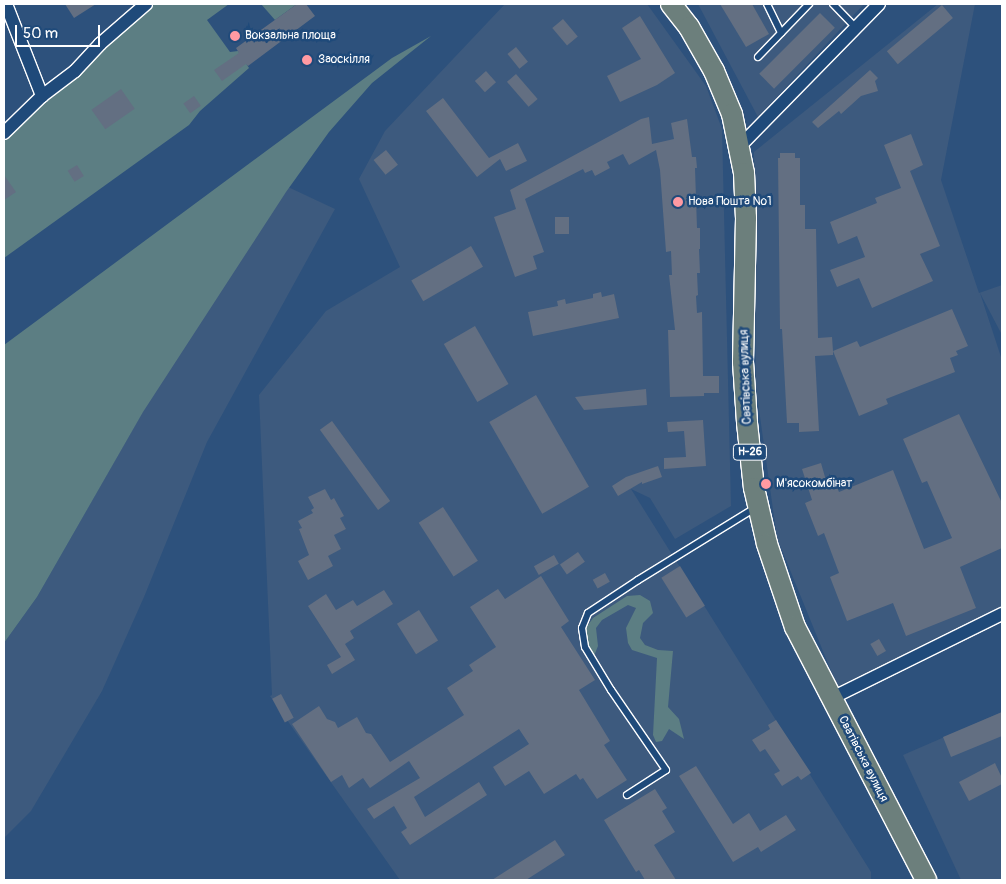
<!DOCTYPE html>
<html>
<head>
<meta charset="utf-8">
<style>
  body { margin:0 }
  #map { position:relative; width:1006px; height:884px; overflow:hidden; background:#2d517c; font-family:Pangolin,sans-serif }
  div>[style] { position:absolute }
  .built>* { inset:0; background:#3d5a7e }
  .green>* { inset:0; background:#5c7e83 }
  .building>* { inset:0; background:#636f82; transform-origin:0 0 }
  .roads { filter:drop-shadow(1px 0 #fff) drop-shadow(-1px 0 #fff) drop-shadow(0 1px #fff) drop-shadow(0 -1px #fff) }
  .service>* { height:6px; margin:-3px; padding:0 3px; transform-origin:3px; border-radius:3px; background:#1f4a7a }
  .minor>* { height:12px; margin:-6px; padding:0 6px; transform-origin:6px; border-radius:6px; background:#1f4a7a }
  .primary>* { height:20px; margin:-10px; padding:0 10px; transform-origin:10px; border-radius:10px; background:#6c7f7c }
  .dots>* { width:14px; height:14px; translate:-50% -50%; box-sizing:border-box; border:2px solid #1f4a7a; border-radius:50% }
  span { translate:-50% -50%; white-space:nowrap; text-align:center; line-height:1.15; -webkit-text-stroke:5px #1f4a7a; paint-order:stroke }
  .shield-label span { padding:1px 4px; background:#1f4a7a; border:1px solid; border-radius:4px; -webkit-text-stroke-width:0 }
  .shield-label { font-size:11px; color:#fff; font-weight:700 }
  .poi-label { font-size:12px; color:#fff }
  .left { translate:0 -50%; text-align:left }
  .street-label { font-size:12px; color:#fff }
  .frame { position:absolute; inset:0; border:5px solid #fff; pointer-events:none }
  .scale { position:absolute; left:15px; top:25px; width:85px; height:22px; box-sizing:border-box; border:2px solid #fff; border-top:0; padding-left:6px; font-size:15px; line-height:18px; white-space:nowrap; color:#fff; -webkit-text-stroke:4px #1f4a7a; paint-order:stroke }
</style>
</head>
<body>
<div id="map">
  <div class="built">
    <i style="clip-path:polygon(505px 4px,647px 4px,706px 86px,722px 129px,731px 506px,675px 539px,650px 498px,631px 489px,871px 872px,871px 880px,400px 880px,270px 696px,272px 695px,259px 395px,326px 311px,400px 267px,359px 179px,385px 131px)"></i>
    <i style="clip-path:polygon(698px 4px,864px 4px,758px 117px)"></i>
    <i style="clip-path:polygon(938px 4px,975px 4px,941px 180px,979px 293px,1002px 285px,1002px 335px,980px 293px,1002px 360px,1002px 606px,838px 688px,777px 538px,756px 388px,754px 152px)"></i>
    <i style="clip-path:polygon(271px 179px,335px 209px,207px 442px,144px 597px,102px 691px,31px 811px,4px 838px,4px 643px,37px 597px,146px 406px)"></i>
    <i style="clip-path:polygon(1002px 712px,1002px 880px,961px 880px,903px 755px)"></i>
  </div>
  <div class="green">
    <i style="clip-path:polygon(146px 4px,229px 4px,207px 20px,230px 52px,238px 51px,249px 68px,200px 111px,189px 125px,4px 258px,4px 135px)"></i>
    <i style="clip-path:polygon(261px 4px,297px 4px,275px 20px)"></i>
    <i style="clip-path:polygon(431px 36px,372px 83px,329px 132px,286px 192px,143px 412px,37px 597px,4px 643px,4px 345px,392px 58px)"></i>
    <i style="clip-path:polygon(640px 595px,650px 601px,653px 613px,643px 623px,640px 638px,645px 645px,658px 650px,673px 651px,668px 707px,679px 719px,684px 739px,669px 729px,662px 741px,656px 742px,653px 735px,657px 658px,632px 650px,628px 643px,626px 628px,636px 608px,628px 605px,602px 620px,596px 628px,598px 646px,594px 656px,586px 639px,586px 628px,593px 618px,627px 596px)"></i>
  </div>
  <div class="building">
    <i style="clip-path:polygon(65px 4px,96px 4px,74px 18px)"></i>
    <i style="clip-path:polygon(297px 4px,306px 4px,315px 16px,248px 66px,246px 64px,222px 81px,214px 70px,239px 53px,236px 48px)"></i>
    <i style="clip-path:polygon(720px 4px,752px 4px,769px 34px,746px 47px)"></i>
    <i style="left:942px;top:5px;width:17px;height:72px;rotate:50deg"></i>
    <i style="left:820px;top:13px;width:21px;height:86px;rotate:45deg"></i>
    <i style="clip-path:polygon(640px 16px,675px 73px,657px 85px,620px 102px,607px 76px,641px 59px,622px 28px)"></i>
    <i style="left:563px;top:19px;width:23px;height:14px;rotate:50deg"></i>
    <i style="left:516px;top:47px;width:19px;height:11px;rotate:51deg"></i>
    <i style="clip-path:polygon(870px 70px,878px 78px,875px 81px,878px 91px,861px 96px,841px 114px,839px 111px,818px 128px,812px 122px)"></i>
    <i style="left:486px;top:71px;width:15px;height:15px;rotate:48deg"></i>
    <i style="left:516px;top:74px;width:33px;height:12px;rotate:49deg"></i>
    <i style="left:121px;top:89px;width:24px;height:36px;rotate:55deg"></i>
    <i style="left:194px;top:96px;width:12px;height:13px;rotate:55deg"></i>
    <i style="clip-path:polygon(443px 98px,489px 158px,518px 143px,527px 161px,506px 171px,500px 159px,477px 177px,426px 111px)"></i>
    <i style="clip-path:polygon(649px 117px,652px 144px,674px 139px,671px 123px,687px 119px,692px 157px,696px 157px,697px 168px,695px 168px,697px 228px,700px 228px,700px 249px,699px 249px,700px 273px,697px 273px,698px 295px,696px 296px,697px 313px,702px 312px,703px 376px,719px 376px,719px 393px,704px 393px,704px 396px,670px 397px,668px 330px,675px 330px,669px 275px,672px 275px,671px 251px,666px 252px,660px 170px,656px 150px,629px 165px,623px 154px,607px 162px,610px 168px,595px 176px,592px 170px,585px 173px,583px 169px,525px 199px,544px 252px,533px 256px,537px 269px,515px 277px,494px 217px,516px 209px,510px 190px,641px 119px)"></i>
    <i style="clip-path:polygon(911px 134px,923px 165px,910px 171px,940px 246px,920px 254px,933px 281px,872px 308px,859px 278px,837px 287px,830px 270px,865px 257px,857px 236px,838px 244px,830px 222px,877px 203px,875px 198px,901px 188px,884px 145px)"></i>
    <i style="left:386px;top:150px;width:19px;height:16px;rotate:51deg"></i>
    <i style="clip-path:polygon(780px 153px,795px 153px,795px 158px,800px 158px,800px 205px,805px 205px,805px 229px,816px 229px,818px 338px,832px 337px,833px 351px,857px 341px,860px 347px,952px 309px,968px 346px,956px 351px,958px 355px,950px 358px,955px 372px,886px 399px,888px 404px,859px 416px,833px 351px,833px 355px,815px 356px,819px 431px,799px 432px,799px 423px,787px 423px,782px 329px,780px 329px,778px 158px,780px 158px)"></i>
    <i style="left:77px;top:165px;width:13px;height:11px;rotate:58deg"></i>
    <i style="clip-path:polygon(4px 175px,16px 192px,4px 200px)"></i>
    <i style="left:555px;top:217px;width:14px;height:17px"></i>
    <i style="left:471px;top:246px;width:24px;height:69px;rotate:60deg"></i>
    <i style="clip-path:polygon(601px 292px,602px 297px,614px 294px,619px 318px,533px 336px,528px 312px,558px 306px,557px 301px,565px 299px,566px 304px,593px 298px,593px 294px)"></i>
    <i style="left:475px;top:326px;width:67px;height:36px;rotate:60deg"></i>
    <i style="clip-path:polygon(646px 389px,647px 405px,584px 410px,575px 397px)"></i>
    <i style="left:536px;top:395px;width:106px;height:54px;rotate:60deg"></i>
    <i style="clip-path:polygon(959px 414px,1002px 503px,1002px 548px,960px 567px,976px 608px,906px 636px,893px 603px,847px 621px,830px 577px,839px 573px,824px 533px,818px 536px,805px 503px,812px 500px,802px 469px,821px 463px,827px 484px,835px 482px,839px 492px,893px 470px,924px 549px,952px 538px,927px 481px,922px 483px,903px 439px)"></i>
    <i style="clip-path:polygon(703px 420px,706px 466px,664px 469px,664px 458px,686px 457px,684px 431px,668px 432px,667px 422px)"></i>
    <i style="left:332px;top:421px;width:99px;height:15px;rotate:54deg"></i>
    <i style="clip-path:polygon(658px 466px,662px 477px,642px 484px,642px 482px,618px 496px,612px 486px,626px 477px)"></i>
    <i style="clip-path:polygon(325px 489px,331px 500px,334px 498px,344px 516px,340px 518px,346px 529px,334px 535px,341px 549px,328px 556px,333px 566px,308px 580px,298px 561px,309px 555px,299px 529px,302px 528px,298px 521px,313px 513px,311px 510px,314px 508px,308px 497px)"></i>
    <i style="left:443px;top:507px;width:64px;height:29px;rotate:57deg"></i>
    <i style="left:578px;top:552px;width:12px;height:22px;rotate:55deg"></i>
    <i style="left:554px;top:555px;width:10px;height:23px;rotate:61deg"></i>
    <i style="left:680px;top:566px;width:47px;height:22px;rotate:58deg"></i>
    <i style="left:605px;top:573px;width:10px;height:14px;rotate:61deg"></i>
    <i style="clip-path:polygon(541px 576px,569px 621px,561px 627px,595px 680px,579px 690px,610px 741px,604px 745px,627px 780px,597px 799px,583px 778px,580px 780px,576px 774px,544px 794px,529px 771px,505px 786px,493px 767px,529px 744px,519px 729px,414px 797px,425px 817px,479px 782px,487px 795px,410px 845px,401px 832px,407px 828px,394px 806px,374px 819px,367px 809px,420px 778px,409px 761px,370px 788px,363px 778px,349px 788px,342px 775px,331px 782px,292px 724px,319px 706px,327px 719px,335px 722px,338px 728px,357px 717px,366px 733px,371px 734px,390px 762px,464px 715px,447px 688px,473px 671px,469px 665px,496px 647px,470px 607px,498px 589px,505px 599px)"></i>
    <i style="clip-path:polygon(384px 590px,393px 604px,350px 631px,354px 638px,345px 644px,355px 660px,332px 674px,327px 665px,341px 657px,308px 606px,326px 594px,336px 610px,353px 600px,357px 606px)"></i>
    <i style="left:419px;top:610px;width:36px;height:26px;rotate:58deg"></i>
    <i style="left:879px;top:639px;width:14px;height:10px;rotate:60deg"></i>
    <i style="left:281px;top:694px;width:27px;height:10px;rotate:62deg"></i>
    <i style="clip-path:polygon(1002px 712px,1002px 736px,951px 757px,943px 737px)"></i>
    <i style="clip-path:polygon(776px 720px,811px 773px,801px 780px,798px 776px,782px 786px,774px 774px,780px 771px,765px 749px,760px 752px,752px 740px,770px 729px,768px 725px)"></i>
    <i style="clip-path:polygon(995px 763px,1002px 778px,1002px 784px,969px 801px,959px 782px)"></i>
    <i style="clip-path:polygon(696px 766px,733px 824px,749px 813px,760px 831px,786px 815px,796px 830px,761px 852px,758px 847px,733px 862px,679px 776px)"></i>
    <i style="clip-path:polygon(655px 789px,667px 808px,662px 811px,675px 832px,654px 845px,676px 880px,645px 880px,639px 870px,636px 872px,604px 820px)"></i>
    <i style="clip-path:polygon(555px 840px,565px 855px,526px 880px,492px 880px)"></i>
  </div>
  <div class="roads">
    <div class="service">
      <i style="left:767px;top:4px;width:32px;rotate:64deg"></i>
      <i style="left:833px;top:4px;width:33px;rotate:46deg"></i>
      <i style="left:758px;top:57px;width:74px;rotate:-46.1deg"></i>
      <i style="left:627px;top:795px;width:46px;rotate:-32.7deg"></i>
      <i style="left:666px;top:770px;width:97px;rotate:-124.5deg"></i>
      <i style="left:611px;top:690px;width:50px;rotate:-121.2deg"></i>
      <i style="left:585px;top:647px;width:19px;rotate:-99deg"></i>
      <i style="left:582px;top:628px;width:16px;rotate:-68deg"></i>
      <i style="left:588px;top:613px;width:60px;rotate:-33.4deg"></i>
      <i style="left:638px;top:580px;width:137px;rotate:-31.6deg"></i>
    </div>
    <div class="minor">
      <i style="left:6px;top:4px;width:99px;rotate:68.6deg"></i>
      <i style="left:4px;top:133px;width:53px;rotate:-44.2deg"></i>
      <i style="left:42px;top:96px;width:41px;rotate:-37.1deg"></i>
      <i style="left:75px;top:71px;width:37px;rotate:-47deg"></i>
      <i style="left:100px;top:44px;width:61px;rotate:-41deg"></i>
      <i style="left:739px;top:147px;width:200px;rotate:-45.6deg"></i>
      <i style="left:832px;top:698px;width:190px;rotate:-26.3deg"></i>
    </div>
    <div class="primary">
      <i style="left:671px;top:4px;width:29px;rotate:52deg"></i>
      <i style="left:689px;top:27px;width:51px;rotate:60.4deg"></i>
      <i style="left:714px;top:71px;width:47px;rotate:67.3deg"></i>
      <i style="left:732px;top:114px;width:60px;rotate:78.5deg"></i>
      <i style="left:744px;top:173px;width:45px;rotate:87.5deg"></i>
      <i style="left:746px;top:218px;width:144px;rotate:91.2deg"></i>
      <i style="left:743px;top:362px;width:61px;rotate:86.2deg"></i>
      <i style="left:747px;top:423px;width:65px;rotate:83.9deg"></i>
      <i style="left:754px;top:488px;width:57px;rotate:76.9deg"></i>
      <i style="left:767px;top:544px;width:88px;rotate:71.4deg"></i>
      <i style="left:795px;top:627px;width:285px;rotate:62.6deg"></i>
    </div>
  </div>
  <div class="dots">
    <i style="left:235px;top:36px;background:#ff9aa2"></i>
    <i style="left:307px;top:60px;background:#ff9aa2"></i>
    <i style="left:678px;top:202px;background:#ff9aa2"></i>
    <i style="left:766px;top:484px;background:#ff9aa2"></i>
  </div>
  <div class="shield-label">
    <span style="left:750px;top:452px">Н-26</span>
  </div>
  <div class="poi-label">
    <span class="left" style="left:245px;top:36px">Вокзальна площа</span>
    <span class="left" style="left:318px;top:60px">Заоскiлля</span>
    <span class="left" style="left:688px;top:202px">Нова Пошта №1</span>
    <span class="left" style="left:776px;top:484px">М'ясокомбінат</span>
  </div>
  <div class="street-label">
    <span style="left:746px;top:377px;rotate:-92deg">Сватівська вулиця</span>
    <span style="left:863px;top:759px;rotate:63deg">Сватівська вулиця</span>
  </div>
  <div class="frame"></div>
  <div class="scale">50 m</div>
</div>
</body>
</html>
